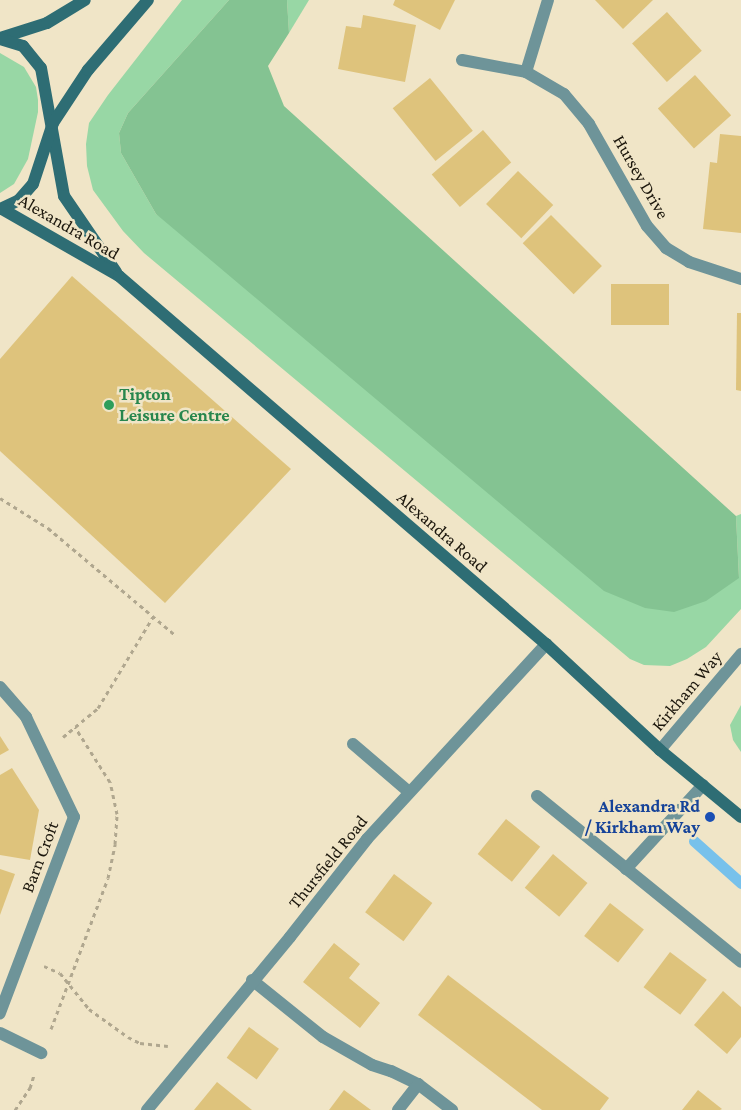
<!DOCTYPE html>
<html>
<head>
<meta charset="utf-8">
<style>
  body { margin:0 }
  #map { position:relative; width:741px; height:1110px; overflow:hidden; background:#f0e5c7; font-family:"Crimson Pro",serif }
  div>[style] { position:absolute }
  .green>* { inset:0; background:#98d7a5 }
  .forest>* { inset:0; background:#84c392 }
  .stream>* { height:11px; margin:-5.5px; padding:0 5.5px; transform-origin:5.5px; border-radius:5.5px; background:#77c1eb }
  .building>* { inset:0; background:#dec37c; transform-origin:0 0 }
  .path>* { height:3px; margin-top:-1.5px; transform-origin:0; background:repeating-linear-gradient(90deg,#b0a78f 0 4px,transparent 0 8px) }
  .service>* { height:12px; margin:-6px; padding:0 6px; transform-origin:6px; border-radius:6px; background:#6e9499 }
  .minor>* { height:12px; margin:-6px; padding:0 6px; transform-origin:6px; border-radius:6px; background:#6e9499 }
  .secondary>* { height:12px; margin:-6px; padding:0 6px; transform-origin:6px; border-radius:6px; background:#2e6d74 }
  .dots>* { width:14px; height:14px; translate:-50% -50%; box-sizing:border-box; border:2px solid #f0e5c7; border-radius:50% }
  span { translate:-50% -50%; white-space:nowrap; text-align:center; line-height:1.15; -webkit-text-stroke:5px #f0e5c7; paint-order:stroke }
  .street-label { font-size:18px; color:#1b160c }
  .leisure-label { font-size:18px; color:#27864d; font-weight:700 }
  .left { translate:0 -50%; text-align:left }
  .transit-label { font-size:18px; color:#164399; font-weight:700 }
  .right { translate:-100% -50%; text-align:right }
</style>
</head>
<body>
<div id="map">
  <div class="green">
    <i style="clip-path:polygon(182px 0,229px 0,128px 113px,119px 133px,121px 153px,156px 214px,739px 578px,736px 516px,741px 514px,741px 609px,706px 647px,687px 659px,670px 666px,644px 665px,630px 659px,144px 253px,123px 231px,93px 190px,87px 166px,86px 144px,89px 123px,108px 95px)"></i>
    <i style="clip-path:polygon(287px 0,309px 0,289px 33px)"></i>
    <i style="clip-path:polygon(0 53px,24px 67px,36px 87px,38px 100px,38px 112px,28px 159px,14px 184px,0 193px)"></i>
    <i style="clip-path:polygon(741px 705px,741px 752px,733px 740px,730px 725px)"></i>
  </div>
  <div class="forest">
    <i style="clip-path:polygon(229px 0,287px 0,289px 33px,268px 66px,284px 106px,736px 516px,739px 578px,706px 601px,674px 612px,645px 608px,604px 591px,156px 214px,121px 153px,119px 133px,128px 113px)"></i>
  </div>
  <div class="stream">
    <i style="left:694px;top:841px;width:63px;rotate:41.8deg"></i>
  </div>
  <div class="building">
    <i style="clip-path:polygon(395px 0,455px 0,440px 30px,393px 5px)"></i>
    <i style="clip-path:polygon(595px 0,653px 0,623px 29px)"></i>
    <i style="left:667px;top:12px;width:52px;height:47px;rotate:48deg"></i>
    <i style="clip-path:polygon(363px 15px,416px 25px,405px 82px,338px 69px,346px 26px,361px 28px)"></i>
    <i style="left:695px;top:75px;width:54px;height:50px;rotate:48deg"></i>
    <i style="left:430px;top:78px;width:68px;height:48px;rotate:51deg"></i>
    <i style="left:483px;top:130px;width:43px;height:68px;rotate:49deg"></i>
    <i style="clip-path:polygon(720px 134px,741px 136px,741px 233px,703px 229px,710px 162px,717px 163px)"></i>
    <i style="left:518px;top:171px;width:49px;height:46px;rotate:44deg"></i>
    <i style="left:551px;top:215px;width:72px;height:40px;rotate:45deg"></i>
    <i style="clip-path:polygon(72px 276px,291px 469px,165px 603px,0 451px,0 359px)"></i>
    <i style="left:611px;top:284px;width:58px;height:41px"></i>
    <i style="clip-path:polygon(737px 313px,741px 313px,741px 391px,736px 390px)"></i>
    <i style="clip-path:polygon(0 736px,9px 750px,0 755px)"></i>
    <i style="clip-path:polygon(12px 768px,39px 810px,30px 860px,0 855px,0 775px)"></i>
    <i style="left:506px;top:819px;width:44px;height:45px;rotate:39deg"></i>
    <i style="left:553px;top:854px;width:45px;height:44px;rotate:40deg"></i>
    <i style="clip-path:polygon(0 869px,15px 874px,0 915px)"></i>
    <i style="left:394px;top:874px;width:48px;height:48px;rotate:37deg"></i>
    <i style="left:610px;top:903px;width:43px;height:42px;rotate:38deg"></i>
    <i style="clip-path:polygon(334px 943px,360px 964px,349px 978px,380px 1003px,360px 1028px,303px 982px)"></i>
    <i style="left:670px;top:952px;width:46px;height:44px;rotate:37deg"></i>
    <i style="clip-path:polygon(448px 975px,609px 1098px,600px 1110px,542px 1110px,418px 1015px)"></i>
    <i style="clip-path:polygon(723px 991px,741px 1007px,741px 1037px,727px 1054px,694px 1025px)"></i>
    <i style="left:249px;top:1027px;width:37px;height:38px;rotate:36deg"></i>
    <i style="clip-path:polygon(217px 1082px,252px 1110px,194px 1110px)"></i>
    <i style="clip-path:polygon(344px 1090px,371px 1110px,329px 1110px)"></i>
    <i style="clip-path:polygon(698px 1090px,722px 1109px,720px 1110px,682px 1110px)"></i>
  </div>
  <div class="path">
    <i style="left:0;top:498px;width:57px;rotate:32deg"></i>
    <i style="left:48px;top:528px;width:166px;rotate:40.1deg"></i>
    <i style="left:63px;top:737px;width:45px;rotate:-39.6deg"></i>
    <i style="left:98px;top:708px;width:106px;rotate:-58.9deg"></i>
    <i style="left:44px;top:966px;width:17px;rotate:24deg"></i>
    <i style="left:60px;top:973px;width:46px;rotate:51.1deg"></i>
    <i style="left:89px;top:1009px;width:48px;rotate:35.7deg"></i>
    <i style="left:128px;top:1037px;width:13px;rotate:27deg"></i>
    <i style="left:140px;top:1043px;width:28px;rotate:6deg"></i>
    <i style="left:51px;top:1029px;width:161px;rotate:-69.3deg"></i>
    <i style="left:108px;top:878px;width:35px;rotate:-78deg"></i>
    <i style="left:115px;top:844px;width:30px;rotate:-86deg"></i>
    <i style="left:117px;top:814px;width:33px;rotate:-102deg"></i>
    <i style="left:110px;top:782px;width:65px;rotate:-122.5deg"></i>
    <i style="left:15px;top:1110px;width:27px;rotate:-56deg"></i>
    <i style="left:30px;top:1088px;width:14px;rotate:-73deg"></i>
  </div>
  <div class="service">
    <i style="left:0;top:687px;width:40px;rotate:49deg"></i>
    <i style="left:26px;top:717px;width:111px;rotate:64.4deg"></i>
    <i style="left:74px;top:817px;width:210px;rotate:110.7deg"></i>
    <i style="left:353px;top:744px;width:74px;rotate:40.6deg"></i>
    <i style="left:537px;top:796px;width:263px;rotate:39.1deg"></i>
    <i style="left:626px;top:869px;width:114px;rotate:-47.5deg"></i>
    <i style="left:252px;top:980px;width:91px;rotate:38.8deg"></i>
    <i style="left:323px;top:1037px;width:56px;rotate:29.7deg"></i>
    <i style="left:372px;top:1065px;width:20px;rotate:18deg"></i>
    <i style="left:391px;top:1071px;width:30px;rotate:26deg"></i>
    <i style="left:418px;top:1084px;width:43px;rotate:37.4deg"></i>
    <i style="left:398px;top:1110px;width:33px;rotate:-52deg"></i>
  </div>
  <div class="minor">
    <i style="left:462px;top:60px;width:65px;rotate:10.6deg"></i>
    <i style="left:526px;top:72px;width:44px;rotate:30.1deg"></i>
    <i style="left:564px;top:94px;width:39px;rotate:50deg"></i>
    <i style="left:589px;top:124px;width:117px;rotate:60.4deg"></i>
    <i style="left:647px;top:226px;width:29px;rotate:49deg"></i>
    <i style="left:666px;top:248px;width:27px;rotate:31deg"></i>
    <i style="left:689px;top:262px;width:55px;rotate:18.1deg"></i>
    <i style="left:526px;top:72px;width:75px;rotate:-73deg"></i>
    <i style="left:660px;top:750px;width:126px;rotate:-49.8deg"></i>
    <i style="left:0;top:1033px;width:46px;rotate:26deg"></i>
    <i style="left:147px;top:1110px;width:224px;rotate:-50.4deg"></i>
    <i style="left:290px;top:937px;width:125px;rotate:-51.8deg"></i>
    <i style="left:367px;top:839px;width:265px;rotate:-47.4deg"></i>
  </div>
  <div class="secondary">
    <i style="left:0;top:38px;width:49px;rotate:-17.7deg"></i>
    <i style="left:47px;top:23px;width:44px;rotate:-31.2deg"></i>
    <i style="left:0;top:39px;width:24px;rotate:17deg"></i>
    <i style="left:23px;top:46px;width:28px;rotate:51deg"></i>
    <i style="left:41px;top:68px;width:130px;rotate:79.8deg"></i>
    <i style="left:64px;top:196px;width:92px;rotate:55.6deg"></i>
    <i style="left:0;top:209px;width:21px;rotate:-25deg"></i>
    <i style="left:19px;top:200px;width:21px;rotate:-49deg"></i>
    <i style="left:33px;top:184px;width:64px;rotate:-71.8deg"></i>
    <i style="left:53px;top:123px;width:64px;rotate:-56.6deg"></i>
    <i style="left:88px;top:70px;width:92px;rotate:-49.4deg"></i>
    <i style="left:2px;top:209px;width:135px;rotate:29.8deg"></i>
    <i style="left:119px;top:276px;width:564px;rotate:40.76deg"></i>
    <i style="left:546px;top:644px;width:156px;rotate:42.9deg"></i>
    <i style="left:660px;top:750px;width:105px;rotate:39.6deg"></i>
  </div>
  <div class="dots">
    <i style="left:109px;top:405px;background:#2e9e5b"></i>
    <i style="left:710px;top:817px;background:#1a4fb4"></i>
  </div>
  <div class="street-label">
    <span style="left:641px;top:177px;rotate:60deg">Hursey Drive</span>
    <span style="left:69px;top:227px;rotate:30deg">Alexandra Road</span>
    <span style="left:442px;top:532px;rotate:41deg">Alexandra Road</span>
    <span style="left:687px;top:691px;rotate:-50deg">Kirkham Way</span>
    <span style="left:40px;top:857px;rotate:-69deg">Barn Croft</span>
    <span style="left:328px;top:862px;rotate:-51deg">Thursfield Road</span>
  </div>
  <div class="leisure-label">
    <span class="left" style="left:119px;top:405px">Tipton<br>Leisure Centre</span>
  </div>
  <div class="transit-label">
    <span class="right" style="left:700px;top:817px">Alexandra Rd<br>/ Kirkham Way</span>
  </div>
</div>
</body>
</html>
